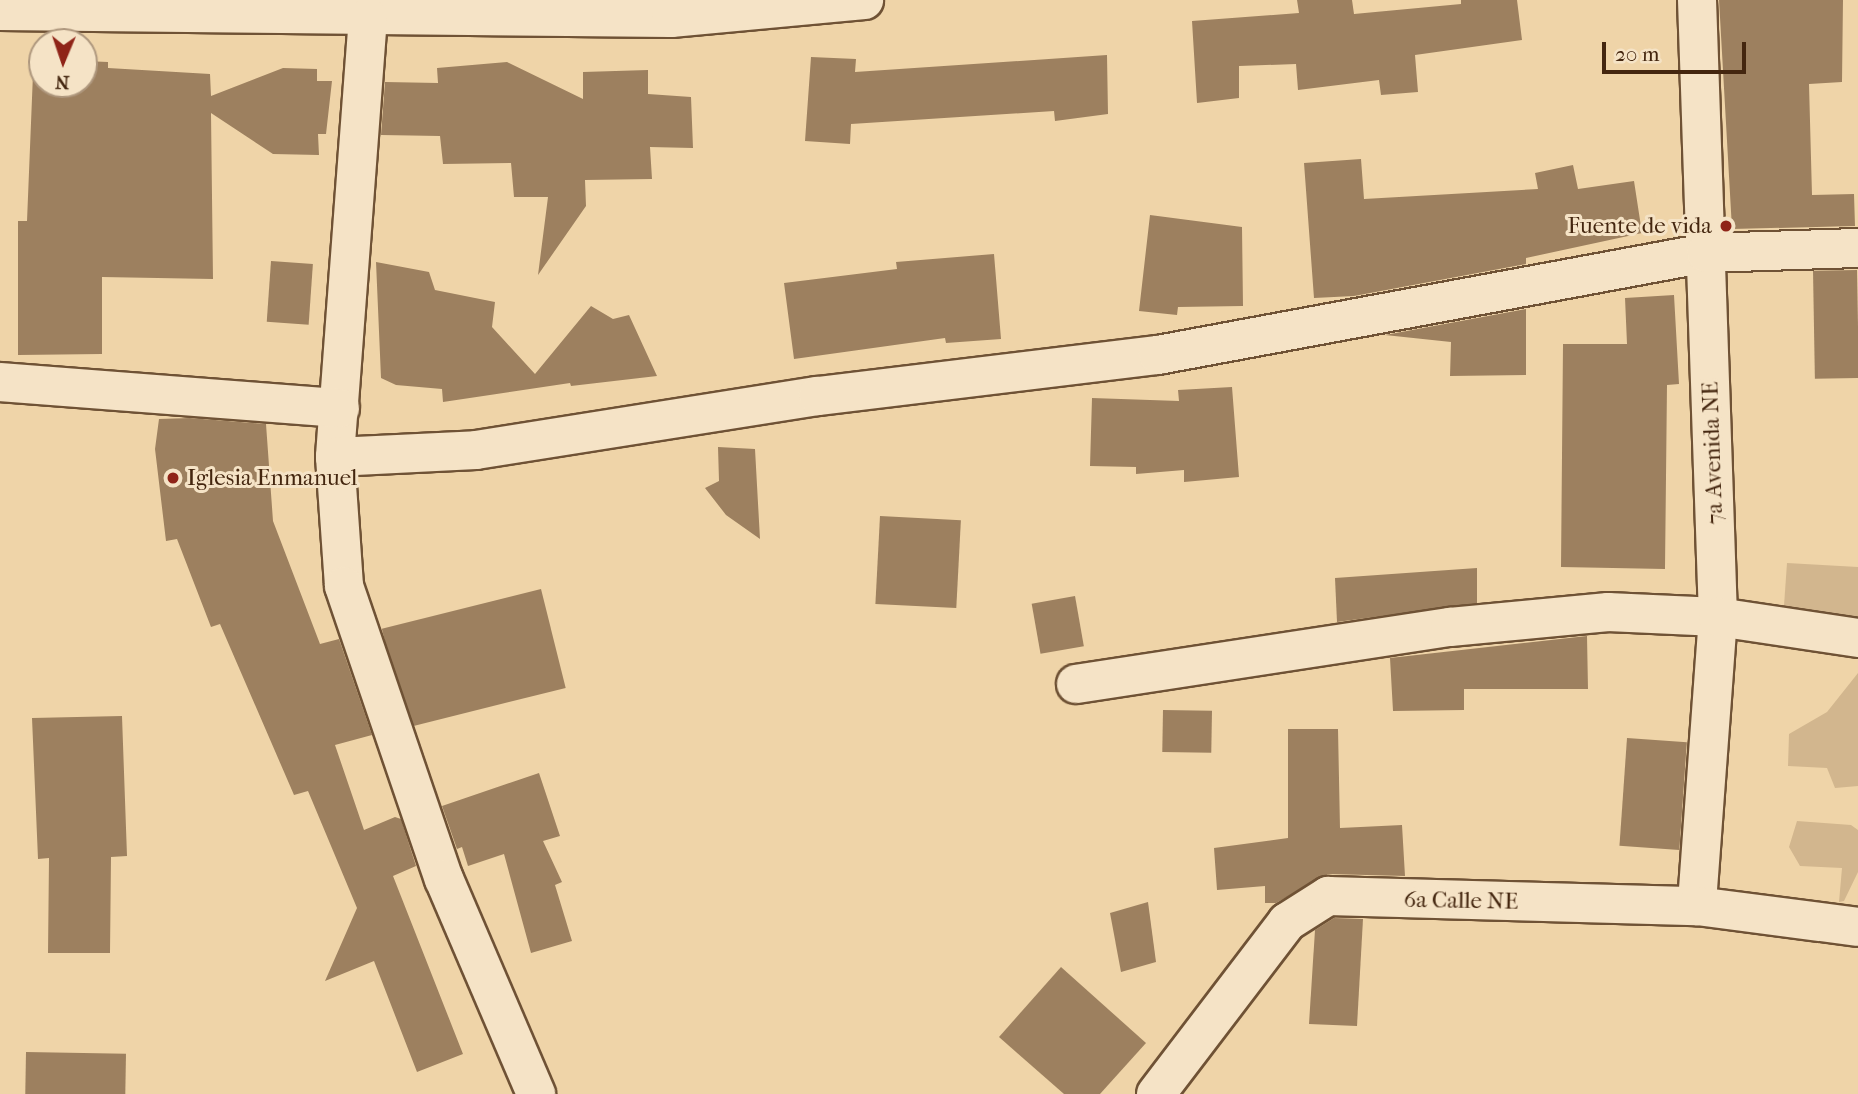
<!DOCTYPE html>
<html>
<head>
<meta charset="utf-8">
<style>
  body { margin:0 }
  #map { position:relative; width:1858px; height:1094px; overflow:hidden; background:#efd4a8; font-family:"IM FELL French Canon",serif }
  div>[style] { position:absolute }
  .green>* { inset:0; background:#d2b68e }
  .building>* { inset:0; background:#9d805f; transform-origin:0 0 }
  .roads { filter:drop-shadow(2px 0 #6f5235) drop-shadow(-2px 0 #6f5235) drop-shadow(0 2px #6f5235) drop-shadow(0 -2px #6f5235) }
  .minor>* { height:38px; margin:-19px; padding:0 19px; transform-origin:19px; border-radius:19px; background:#f5e3c6 }
  .dots>* { width:19px; height:19px; translate:-50% -50%; box-sizing:border-box; border:4px solid #f5e3c6; border-radius:50% }
  span { translate:-50% -50%; white-space:nowrap; text-align:center; line-height:1.15; -webkit-text-stroke:6px #f5e3c6; paint-order:stroke }
  .poi-label { font-size:23px; color:#44260f }
  .right { translate:-100% -50%; text-align:right }
  .left { translate:0 -50%; text-align:left }
  .street-label { font-size:23px; color:#44260f }
  .north { position:absolute; left:28px; top:28px; width:70px; height:70px; box-sizing:border-box; background:#f5e3c6; border:2px solid #ae977d; border-radius:50%; rotate:182deg; font-size:19px; font-weight:700; line-height:28px; text-align:center; color:#44260f }
  .north::after { content:''; display:block; margin:auto; width:24px; height:32px; background:#8f2418; clip-path:polygon(50% 0,100% 100%,50% 72%,0 100%) }
  .scale { position:absolute; left:1602px; top:42px; width:144px; height:32px; box-sizing:border-box; border:4px solid #44260f; border-top:0; padding-left:9px; font-size:21px; line-height:24px; white-space:nowrap; color:#44260f; -webkit-text-stroke:5px #f5e3c6; paint-order:stroke }
</style>
</head>
<body>
<div id="map">
  <div class="green">
    <i style="clip-path:polygon(1787px 563px,1858px 567px,1858px 630px,1783px 620px)"></i>
    <i style="clip-path:polygon(1858px 673px,1858px 786px,1835px 788px,1827px 768px,1788px 766px,1789px 734px,1827px 712px)"></i>
    <i style="clip-path:polygon(1797px 821px,1851px 825px,1858px 830px,1858px 872px,1844px 901px,1839px 902px,1842px 868px,1800px 866px,1789px 847px)"></i>
  </div>
  <div class="building">
    <i style="clip-path:polygon(1297px 0,1352px 0,1354px 14px,1461px 4px,1461px 0,1517px 0,1522px 40px,1415px 55px,1418px 92px,1381px 95px,1379px 80px,1298px 90px,1296px 64px,1239px 66px,1239px 98px,1197px 103px,1192px 21px,1299px 13px)"></i>
    <i style="clip-path:polygon(1719px 0,1843px 0,1842px 82px,1809px 84px,1812px 195px,1854px 194px,1855px 226px,1732px 229px)"></i>
    <i style="clip-path:polygon(34px 49px,42px 49px,42px 84px,84px 84px,84px 61px,108px 62px,108px 68px,210px 74px,211px 96px,283px 68px,317px 69px,317px 81px,332px 81px,326px 134px,318px 134px,319px 155px,273px 154px,211px 113px,213px 279px,102px 277px,102px 354px,18px 355px,18px 221px,27px 221px)"></i>
    <i style="clip-path:polygon(1107px 55px,1108px 114px,1055px 121px,1054px 111px,851px 124px,850px 144px,805px 141px,811px 57px,856px 59px,855px 72px)"></i>
    <i style="clip-path:polygon(507px 62px,583px 99px,583px 72px,648px 70px,648px 94px,691px 97px,693px 148px,650px 147px,652px 179px,585px 180px,586px 206px,538px 275px,548px 197px,514px 197px,511px 163px,443px 164px,440px 136px,381px 135px,385px 82px,438px 83px,437px 68px)"></i>
    <i style="clip-path:polygon(1361px 159px,1364px 199px,1538px 189px,1535px 173px,1573px 165px,1578px 189px,1634px 181px,1642px 233px,1526px 258px,1526px 264px,1354px 296px,1314px 298px,1304px 163px)"></i>
    <i style="clip-path:polygon(1150px 215px,1242px 227px,1243px 306px,1178px 307px,1177px 315px,1139px 311px)"></i>
    <i style="clip-path:polygon(994px 254px,1001px 339px,946px 343px,945px 338px,794px 359px,784px 283px,897px 269px,896px 262px)"></i>
    <i style="left:271px;top:261px;width:42px;height:61px;rotate:4deg"></i>
    <i style="clip-path:polygon(376px 262px,429px 272px,435px 290px,495px 302px,492px 327px,535px 374px,591px 306px,613px 319px,629px 315px,657px 376px,571px 386px,570px 383px,443px 402px,442px 389px,396px 385px,381px 378px)"></i>
    <i style="left:1857px;top:270px;width:108px;height:44px;rotate:89deg"></i>
    <i style="clip-path:polygon(1674px 295px,1679px 384px,1667px 385px,1665px 569px,1561px 567px,1563px 344px,1627px 344px,1625px 298px)"></i>
    <i style="clip-path:polygon(1526px 309px,1526px 375px,1450px 376px,1451px 342px,1385px 335px)"></i>
    <i style="clip-path:polygon(1232px 387px,1239px 477px,1184px 482px,1184px 470px,1136px 474px,1136px 467px,1090px 466px,1092px 398px,1179px 401px,1178px 390px)"></i>
    <i style="clip-path:polygon(190px 418px,266px 424px,273px 521px,320px 644px,339px 639px,372px 735px,335px 745px,364px 830px,395px 817px,401px 819px,416px 866px,393px 876px,463px 1054px,417px 1072px,374px 961px,325px 981px,357px 908px,308px 791px,294px 795px,220px 624px,211px 627px,177px 539px,166px 541px,155px 449px,159px 419px)"></i>
    <i style="clip-path:polygon(718px 447px,755px 449px,760px 539px,726px 515px,705px 488px,719px 481px)"></i>
    <i style="left:880px;top:516px;width:81px;height:88px;rotate:3deg"></i>
    <i style="clip-path:polygon(1477px 568px,1477px 603px,1337px 622px,1335px 578px)"></i>
    <i style="left:541px;top:589px;width:102px;height:164px;rotate:76deg"></i>
    <i style="left:1075px;top:596px;width:51px;height:44px;rotate:80deg"></i>
    <i style="clip-path:polygon(1587px 636px,1588px 689px,1464px 689px,1464px 710px,1393px 711px,1390px 658px)"></i>
    <i style="left:1163px;top:710px;width:49px;height:42px;rotate:1deg"></i>
    <i style="clip-path:polygon(122px 716px,127px 856px,111px 857px,110px 953px,48px 953px,49px 858px,38px 859px,32px 718px)"></i>
    <i style="clip-path:polygon(1288px 729px,1338px 729px,1340px 828px,1402px 825px,1405px 876px,1328px 874px,1276px 903px,1265px 903px,1265px 886px,1217px 890px,1214px 848px,1288px 838px)"></i>
    <i style="left:1627px;top:738px;width:60px;height:108px;rotate:4deg"></i>
    <i style="clip-path:polygon(539px 773px,560px 836px,543px 841px,562px 882px,555px 885px,572px 941px,531px 953px,504px 854px,468px 866px,462px 847px,457px 849px,442px 806px)"></i>
    <i style="clip-path:polygon(1148px 902px,1156px 962px,1121px 972px,1110px 913px)"></i>
    <i style="clip-path:polygon(1334px 918px,1363px 919px,1357px 1026px,1309px 1024px,1315px 930px)"></i>
    <i style="clip-path:polygon(1061px 967px,1146px 1043px,1100px 1094px,1064px 1094px,999px 1037px)"></i>
    <i style="left:26px;top:1052px;width:100px;height:42px;rotate:1deg"></i>
  </div>
  <div class="roads">
    <div class="minor">
      <i style="left:1697px;top:0;width:617px;rotate:88.05deg"></i>
      <i style="left:1718px;top:617px;width:290px;rotate:94.2deg"></i>
      <i style="left:0;top:11px;width:671px;rotate:0.6deg"></i>
      <i style="left:671px;top:18px;width:194px;rotate:-5.3deg"></i>
      <i style="left:368px;top:17px;width:441px;rotate:94.3deg"></i>
      <i style="left:335px;top:457px;width:129px;rotate:86deg"></i>
      <i style="left:344px;top:586px;width:310px;rotate:71.2deg"></i>
      <i style="left:444px;top:879px;width:234px;rotate:66.8deg"></i>
      <i style="left:0;top:382px;width:341px;rotate:4.4deg"></i>
      <i style="left:335px;top:457px;width:141px;rotate:-2.8deg"></i>
      <i style="left:476px;top:450px;width:346px;rotate:-9deg"></i>
      <i style="left:818px;top:396px;width:342px;rotate:-6.9deg"></i>
      <i style="left:1158px;top:355px;width:557px;rotate:-10.54deg"></i>
      <i style="left:1706px;top:253px;width:152px;rotate:-1.9deg"></i>
      <i style="left:1076px;top:684px;width:378px;rotate:-8.7deg"></i>
      <i style="left:1450px;top:627px;width:159px;rotate:-5.4deg"></i>
      <i style="left:1608px;top:612px;width:110px;rotate:2.6deg"></i>
      <i style="left:1718px;top:617px;width:142px;rotate:8.5deg"></i>
      <i style="left:1156px;top:1094px;width:216px;rotate:-52.7deg"></i>
      <i style="left:1287px;top:922px;width:49px;rotate:-32.4deg"></i>
      <i style="left:1328px;top:896px;width:369px;rotate:1.6deg"></i>
      <i style="left:1697px;top:906px;width:162px;rotate:7.4deg"></i>
    </div>
  </div>
  <div class="dots">
    <i style="left:1726px;top:226px;background:#8f2418"></i>
    <i style="left:173px;top:478px;background:#8f2418"></i>
  </div>
  <div class="poi-label">
    <span class="right" style="left:1712px;top:226px">Fuente de vida</span>
    <span class="left" style="left:187px;top:478px">Iglesia Enmanuel</span>
  </div>
  <div class="street-label">
    <span style="left:1713px;top:453px;rotate:-92deg">7a Avenida NE</span>
    <span style="left:1461px;top:901px;rotate:1deg">6a Calle NE</span>
  </div>
  <div class="north">N</div>
  <div class="scale">20 m</div>
</div>
</body>
</html>
